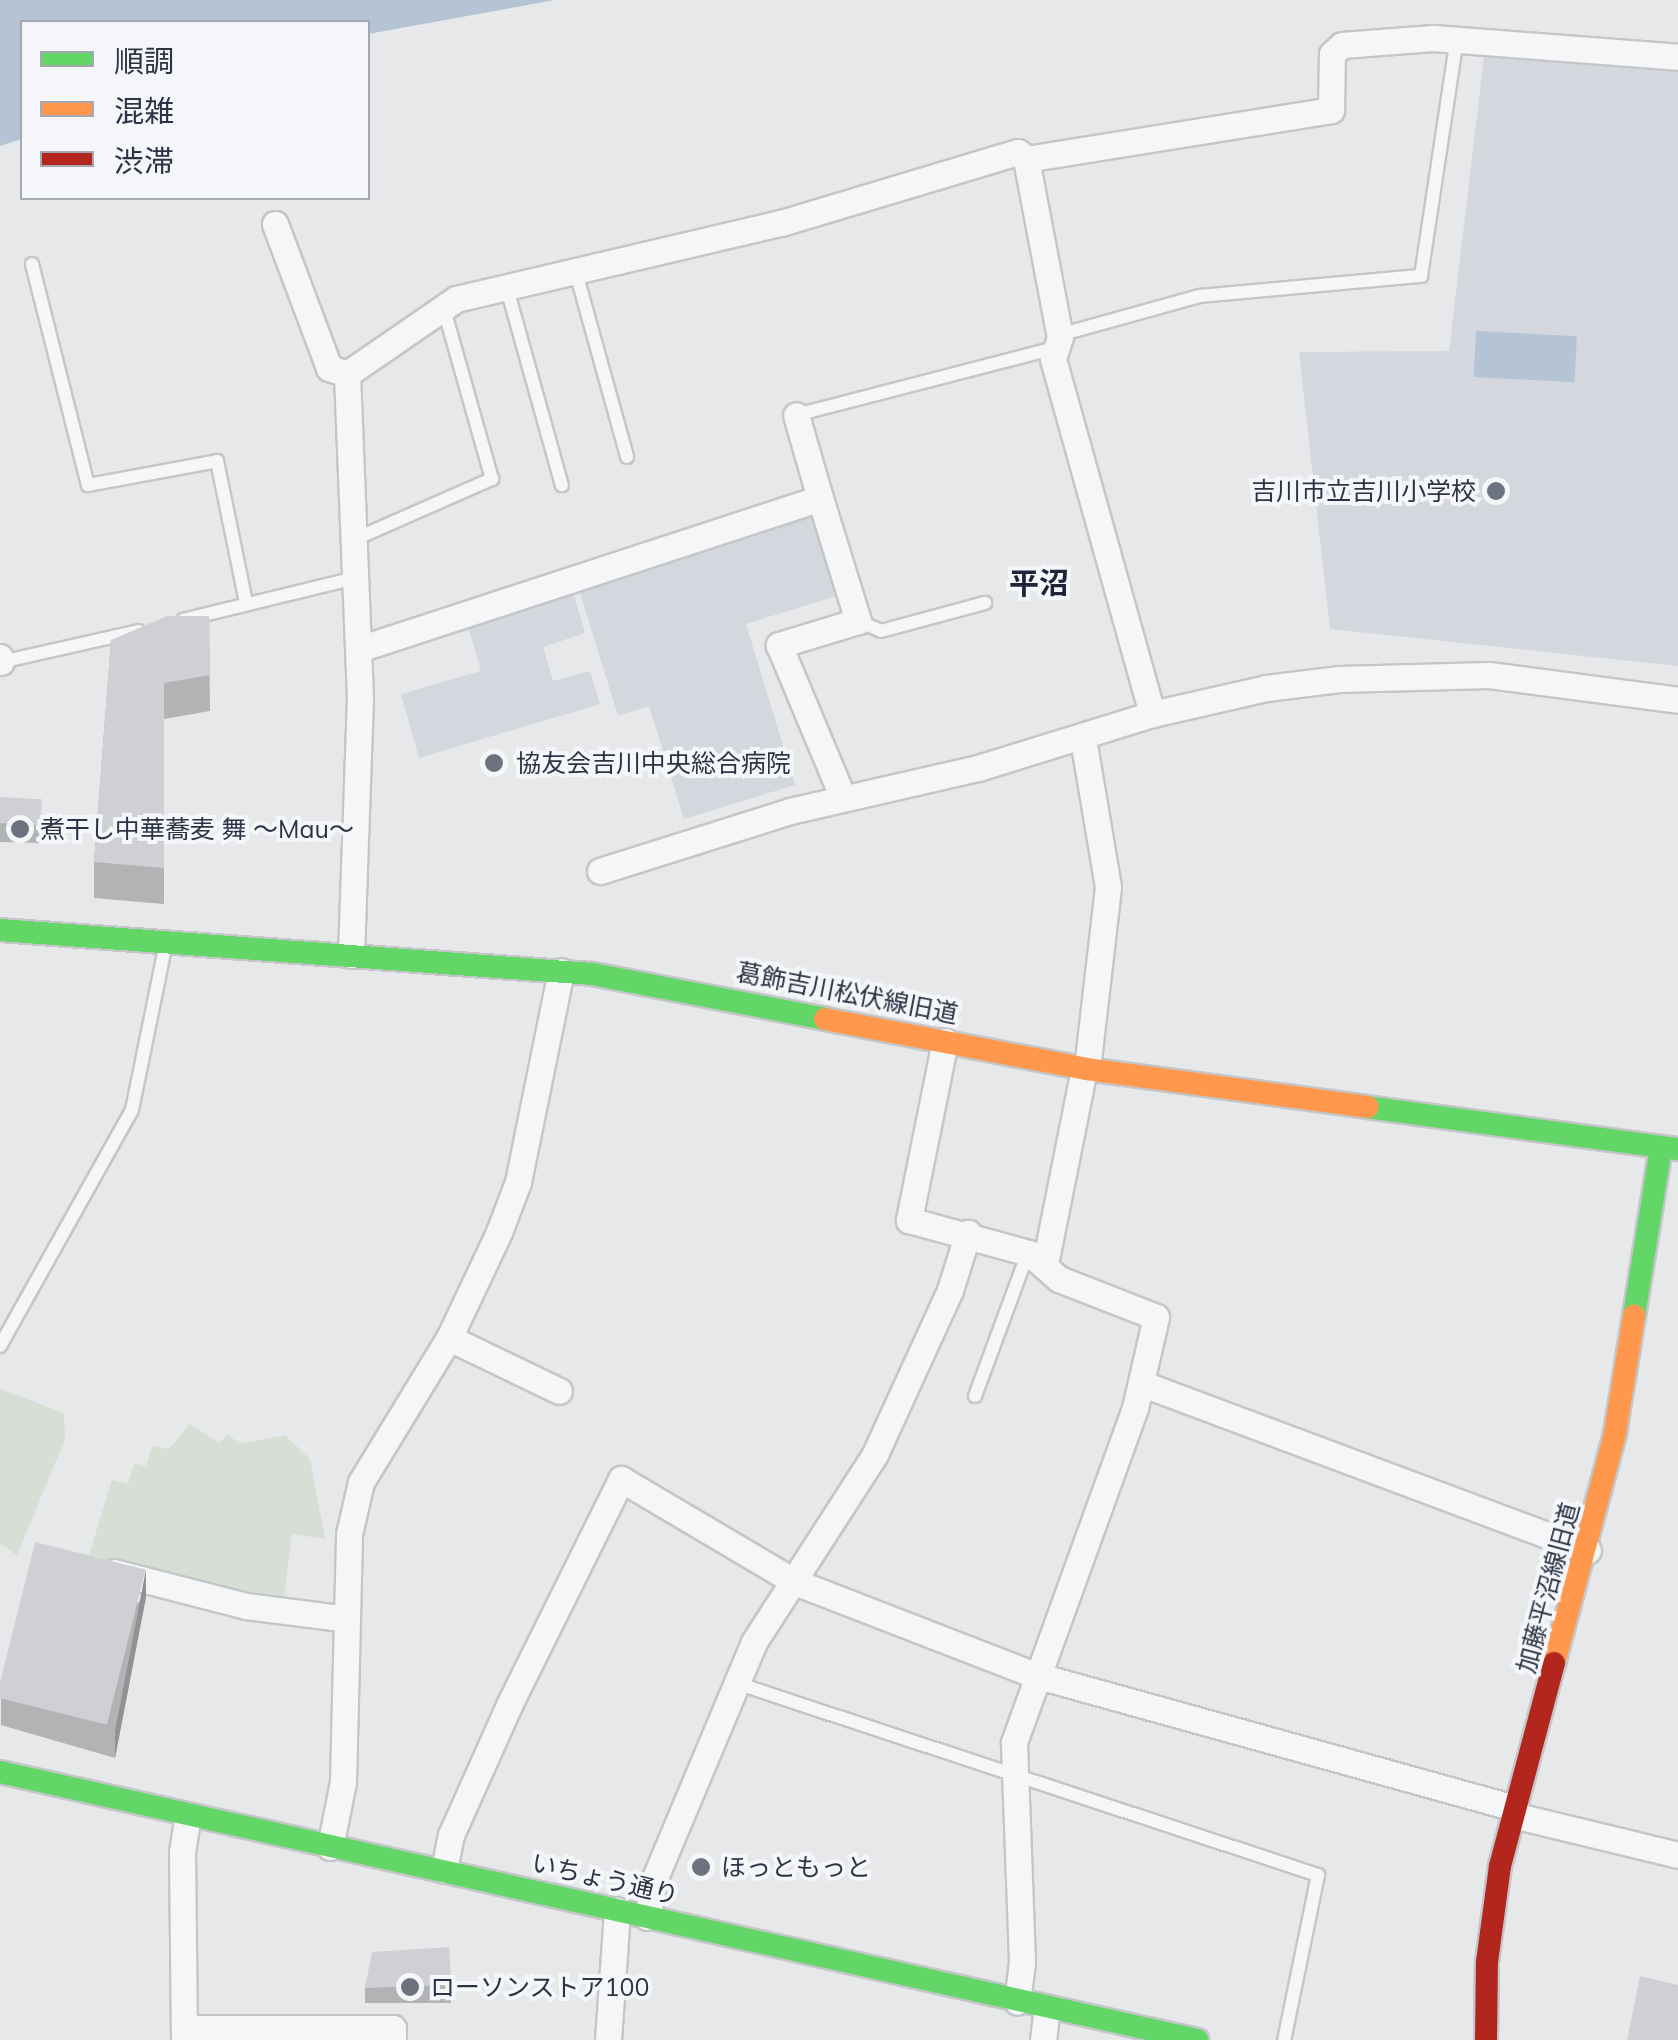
<!DOCTYPE html>
<html>
<head>
<meta charset="utf-8">
<style>
  body { margin:0 }
  #map { position:relative; width:1678px; height:2040px; overflow:hidden; background:#e6e8ea; font-family:Mulish,"Noto Sans JP",sans-serif }
  div>[style] { position:absolute }
  .built>* { inset:0; background:#d4d7dd }
  .green>* { inset:0; background:#d6ded6 }
  .water>* { inset:0; background:#b4c4d5; transform-origin:0 0 }
  .roads { filter:drop-shadow(2px 0 #c4c6c8) drop-shadow(-2px 0 #c4c6c8) drop-shadow(0 2px #c4c6c8) drop-shadow(0 -2px #c4c6c8) }
  .lane>* { height:12px; margin:-6px; padding:0 6px; transform-origin:6px; border-radius:6px; background:#f5f6f7 }
  .street>* { height:25px; margin:-12.5px; padding:0 12.5px; transform-origin:12.5px; border-radius:12.5px; background:#f5f6f7 }
  .fast>* { height:22px; margin:-11px; padding:0 11px; transform-origin:11px; border-radius:11px; background:#63d668 }
  .slow>* { height:22px; margin:-11px; padding:0 11px; transform-origin:11px; border-radius:11px; background:#ff974d }
  .jam>* { height:22px; margin:-11px; padding:0 11px; transform-origin:11px; border-radius:11px; background:#b3261e }
  .wall>* { inset:0; background:#b1b3b5; transform-origin:0 0 }
  .shaded-wall>* { inset:0; background:#909294 }
  .building>* { inset:0; background:#ced0d3; transform-origin:0 0 }
  .dots>* { width:28px; height:28px; translate:-50% -50%; box-sizing:border-box; border:5px solid #f4f6f9; border-radius:50% }
  span { translate:-50% -50%; white-space:nowrap; text-align:center; line-height:1.15; -webkit-text-stroke:8px #f4f6f9; paint-order:stroke }
  .poi-label { font-size:25px; color:#2b3445 }
  .right { translate:-100% -50%; text-align:right }
  .left { translate:0 -50%; text-align:left }
  .street-label { font-size:25px; color:#2b3445 }
  .quarter-label { font-size:30px; color:#1d2536; font-weight:700 }
  .legend { position:absolute; left:20px; top:20px; width:350px; height:180px; box-sizing:border-box; background:#f4f6f9; border:2px solid #a4a8b1; margin:0; padding:12px 18px; list-style:none; font-size:30px; color:#2b3445 }
  .legend li { display:flex; align-items:center; gap:20px; height:50px }
  .legend b { width:50px; border:2px solid #a4a8b1 }
</style>
</head>
<body>
<div id="map">
  <div class="built">
    <i style="clip-path:polygon(1484px 57px,1678px 72px,1678px 666px,1330px 629px,1299px 352px,1449px 351px)"></i>
    <i style="clip-path:polygon(811px 514px,836px 596px,746px 624px,795px 785px,684px 819px,649px 706px,618px 716px,578px 586px)"></i>
    <i style="clip-path:polygon(574px 595px,585px 633px,543px 647px,553px 681px,590px 671px,600px 704px,419px 758px,401px 694px,481px 671px,468px 626px)"></i>
  </div>
  <div class="green">
    <i style="clip-path:polygon(0 1389px,64px 1413px,65px 1439px,17px 1555px,0 1544px)"></i>
    <i style="clip-path:polygon(190px 1424px,219px 1443px,228px 1434px,239px 1444px,285px 1435px,310px 1459px,325px 1539px,292px 1534px,283px 1604px,89px 1555px,112px 1480px,128px 1484px,134px 1463px,146px 1466px,152px 1446px,169px 1449px)"></i>
  </div>
  <div class="water">
    <i style="clip-path:polygon(0 0,555px 0,368px 34px,368px 22px,22px 22px,22px 139px,0 146px)"></i>
    <i style="left:1476px;top:331px;width:101px;height:46px;rotate:3deg"></i>
  </div>
  <div class="roads">
    <div class="lane">
      <i style="left:32px;top:264px;width:228px;rotate:75.8deg"></i>
      <i style="left:88px;top:485px;width:131px;rotate:-10.5deg"></i>
      <i style="left:217px;top:461px;width:144px;rotate:78.4deg"></i>
      <i style="left:575px;top:269px;width:195px;rotate:74.5deg"></i>
      <i style="left:506px;top:285px;width:208px;rotate:74.4deg"></i>
      <i style="left:1059px;top:335px;width:146px;rotate:-15.5deg"></i>
      <i style="left:1200px;top:296px;width:222px;rotate:-5.2deg"></i>
      <i style="left:1421px;top:276px;width:240px;rotate:-81.4deg"></i>
      <i style="left:796px;top:415px;width:268px;rotate:-14.5deg"></i>
      <i style="left:355px;top:539px;width:150px;rotate:-23.7deg"></i>
      <i style="left:492px;top:479px;width:177px;rotate:-105.8deg"></i>
      <i style="left:183px;top:620px;width:177px;rotate:-13.7deg"></i>
      <i style="left:858px;top:621px;width:25px;rotate:23deg"></i>
      <i style="left:881px;top:631px;width:108px;rotate:-15.1deg"></i>
      <i style="left:1px;top:662px;width:141px;rotate:-12.7deg"></i>
      <i style="left:0;top:1346px;width:270px;rotate:-60.8deg"></i>
      <i style="left:132px;top:1110px;width:165px;rotate:-78.5deg"></i>
      <i style="left:975px;top:1396px;width:153px;rotate:-69.7deg"></i>
      <i style="left:736px;top:1683px;width:613px;rotate:18.26deg"></i>
      <i style="left:1318px;top:1875px;width:168px;rotate:101.6deg"></i>
    </div>
    <div class="street">
      <i style="left:1026px;top:159px;width:181px;rotate:79.2deg"></i>
      <i style="left:1060px;top:337px;width:23px;rotate:108deg"></i>
      <i style="left:1053px;top:359px;width:369px;rotate:74.4deg"></i>
      <i style="left:275px;top:224px;width:154px;rotate:69.4deg"></i>
      <i style="left:329px;top:368px;width:19px;rotate:18deg"></i>
      <i style="left:820px;top:498px;width:129px;rotate:72.8deg"></i>
      <i style="left:858px;top:621px;width:83px;rotate:163.1deg"></i>
      <i style="left:779px;top:645px;width:166px;rotate:67.3deg"></i>
      <i style="left:359px;top:649px;width:485px;rotate:-18.1deg"></i>
      <i style="left:820px;top:498px;width:86px;rotate:-106.1deg"></i>
      <i style="left:0;top:657px;width:5px;rotate:79deg"></i>
      <i style="left:1083px;top:739px;width:150px;rotate:80.4deg"></i>
      <i style="left:1108px;top:887px;width:183px;rotate:96.6deg"></i>
      <i style="left:600px;top:871px;width:199px;rotate:-17.5deg"></i>
      <i style="left:790px;top:811px;width:193px;rotate:-12.9deg"></i>
      <i style="left:978px;top:768px;width:182px;rotate:-17.2deg"></i>
      <i style="left:1152px;top:714px;width:117px;rotate:-12.8deg"></i>
      <i style="left:1266px;top:688px;width:74px;rotate:-7deg"></i>
      <i style="left:1339px;top:679px;width:150px;rotate:-1.5deg"></i>
      <i style="left:1489px;top:675px;width:191px;rotate:7.5deg"></i>
      <i style="left:351px;top:955px;width:257px;rotate:-88deg"></i>
      <i style="left:360px;top:698px;width:324px;rotate:-92.3deg"></i>
      <i style="left:347px;top:374px;width:132px;rotate:-34.5deg"></i>
      <i style="left:456px;top:299px;width:334px;rotate:-13.2deg"></i>
      <i style="left:781px;top:223px;width:247px;rotate:-16.7deg"></i>
      <i style="left:1018px;top:152px;width:11px;rotate:41deg"></i>
      <i style="left:1026px;top:159px;width:309px;rotate:-9.1deg"></i>
      <i style="left:1331px;top:110px;width:56px;rotate:-89deg"></i>
      <i style="left:1332px;top:54px;width:13px;rotate:-42deg"></i>
      <i style="left:1342px;top:45px;width:91px;rotate:-4.4deg"></i>
      <i style="left:1433px;top:38px;width:246px;rotate:4.4deg"></i>
      <i style="left:945px;top:1041px;width:183px;rotate:101.4deg"></i>
      <i style="left:909px;top:1220px;width:124px;rotate:15.4deg"></i>
      <i style="left:1029px;top:1253px;width:40px;rotate:41deg"></i>
      <i style="left:1059px;top:1279px;width:104px;rotate:21.4deg"></i>
      <i style="left:1156px;top:1317px;width:93px;rotate:103deg"></i>
      <i style="left:1135px;top:1408px;width:356px;rotate:109.9deg"></i>
      <i style="left:1014px;top:1743px;width:219px;rotate:87.9deg"></i>
      <i style="left:1022px;top:1962px;width:40px;rotate:97.1deg"></i>
      <i style="left:1045px;top:1264px;width:200px;rotate:-78.7deg"></i>
      <i style="left:449px;top:1338px;width:122px;rotate:25.7deg"></i>
      <i style="left:1143px;top:1384px;width:475px;rotate:20.5deg"></i>
      <i style="left:114px;top:1572px;width:136px;rotate:14.4deg"></i>
      <i style="left:246px;top:1606px;width:102px;rotate:7.3deg"></i>
      <i style="left:1513px;top:1815px;width:170px;rotate:13.6deg"></i>
      <i style="left:330px;top:1847px;width:66px;rotate:-78.7deg"></i>
      <i style="left:343px;top:1782px;width:248px;rotate:-88.6deg"></i>
      <i style="left:349px;top:1534px;width:53px;rotate:-77deg"></i>
      <i style="left:361px;top:1482px;width:169px;rotate:-58.6deg"></i>
      <i style="left:449px;top:1338px;width:117px;rotate:-64.7deg"></i>
      <i style="left:499px;top:1232px;width:53px;rotate:-69.2deg"></i>
      <i style="left:518px;top:1182px;width:215px;rotate:-78.5deg"></i>
      <i style="left:444px;top:1870px;width:36px;rotate:-79deg"></i>
      <i style="left:451px;top:1835px;width:145px;rotate:-65.9deg"></i>
      <i style="left:510px;top:1703px;width:250px;rotate:-63.6deg"></i>
      <i style="left:621px;top:1479px;width:202px;rotate:30.6deg"></i>
      <i style="left:795px;top:1582px;width:257px;rotate:21.2deg"></i>
      <i style="left:1035px;top:1675px;width:498px;rotate:15.5deg"></i>
      <i style="left:647px;top:1917px;width:38px;rotate:-79deg"></i>
      <i style="left:654px;top:1880px;width:258px;rotate:-67.2deg"></i>
      <i style="left:754px;top:1642px;width:224px;rotate:-57.2deg"></i>
      <i style="left:875px;top:1454px;width:180px;rotate:-65.4deg"></i>
      <i style="left:950px;top:1290px;width:60px;rotate:-72.5deg"></i>
      <i style="left:184px;top:2028px;width:209px"></i>
      <i style="left:393px;top:2028px;width:12px;rotate:90deg"></i>
      <i style="left:184px;top:2040px;width:188px;rotate:-90.6deg"></i>
      <i style="left:182px;top:1852px;width:37px;rotate:-81deg"></i>
      <i style="left:608px;top:2040px;width:130px;rotate:-86deg"></i>
      <i style="left:1043px;top:2040px;width:32px;rotate:-83deg"></i>
    </div>
    <div class="fast">
      <i style="left:0;top:930px;width:594px;rotate:4.25deg"></i>
      <i style="left:592px;top:974px;width:237px;rotate:10.9deg"></i>
      <i style="left:1367px;top:1107px;width:314px;rotate:7.7deg"></i>
      <i style="left:1634px;top:1316px;width:170px;rotate:-80.9deg"></i>
      <i style="left:0;top:1772px;width:1227px;rotate:12.62deg"></i>
    </div>
    <div class="slow">
      <i style="left:825px;top:1019px;width:267px;rotate:10.8deg"></i>
      <i style="left:1087px;top:1069px;width:283px;rotate:7.7deg"></i>
      <i style="left:1554px;top:1663px;width:238px;rotate:-75.1deg"></i>
      <i style="left:1615px;top:1433px;width:119px;rotate:-80.8deg"></i>
    </div>
    <div class="jam">
      <i style="left:1486px;top:2040px;width:78px;rotate:-89.3deg"></i>
      <i style="left:1487px;top:1962px;width:97px;rotate:-82.3deg"></i>
      <i style="left:1500px;top:1866px;width:210px;rotate:-75.1deg"></i>
    </div>
  </div>
  <div class="wall">
    <i style="clip-path:polygon(209px 616px,210px 711px,164px 719px,164px 904px,94px 898px,94px 862px,111px 640px)"></i>
    <i style="clip-path:polygon(0 797px,42px 817px,40px 843px,0 842px)"></i>
    <i style="clip-path:polygon(146px 1597px,115px 1758px,1px 1725px,1px 1698px)"></i>
    <i style="left:451px;top:1985px;width:18px;height:86px;rotate:90deg"></i>
  </div>
  <div class="shaded-wall">
    <i style="clip-path:polygon(146px 1569px,146px 1597px,115px 1758px,115px 1731px)"></i>
  </div>
  <div class="building">
    <i style="clip-path:polygon(167px 616px,209px 616px,210px 675px,164px 683px,164px 868px,94px 862px,111px 640px)"></i>
    <i style="left:0;top:797px;width:42px;height:26px;rotate:3deg"></i>
    <i style="left:35px;top:1542px;width:114px;height:160px;rotate:14deg"></i>
    <i style="clip-path:polygon(449px 1947px,451px 1985px,365px 1988px,372px 1952px)"></i>
    <i style="clip-path:polygon(1640px 1976px,1678px 1985px,1678px 2040px,1627px 2040px)"></i>
  </div>
  <div class="dots">
    <i style="left:1496px;top:491px;background:#6c737f"></i>
    <i style="left:494px;top:763px;background:#6c737f"></i>
    <i style="left:20px;top:829px;background:#6c737f"></i>
    <i style="left:701px;top:1867px;background:#6c737f"></i>
    <i style="left:410px;top:1987px;background:#6c737f"></i>
  </div>
  <div class="poi-label">
    <span class="right" style="left:1476px;top:491px">吉川市立吉川小学校</span>
    <span class="left" style="left:516px;top:763px">協友会吉川中央総合病院</span>
    <span class="left" style="left:40px;top:829px">煮干し中華蕎麦 舞 〜Mau〜</span>
    <span class="left" style="left:721px;top:1867px">ほっともっと</span>
    <span class="left" style="left:430px;top:1987px">ローソンストア100</span>
  </div>
  <div class="street-label">
    <span style="left:847px;top:993px;rotate:11deg">葛飾吉川松伏線旧道</span>
    <span style="left:1548px;top:1588px;rotate:-75deg">加藤平沼線旧道</span>
    <span style="left:605px;top:1879px;rotate:13deg">いちょう通り</span>
  </div>
  <div class="quarter-label">
    <span style="left:1039px;top:583px">平沼</span>
  </div>
  <ul class="legend">
  <li><b style="height:12px;background:#63d668"></b>順調</li>
  <li><b style="height:12px;background:#ff974d"></b>混雑</li>
  <li><b style="height:12px;background:#b3261e"></b>渋滞</li>
  </ul>
</div>
</body>
</html>
